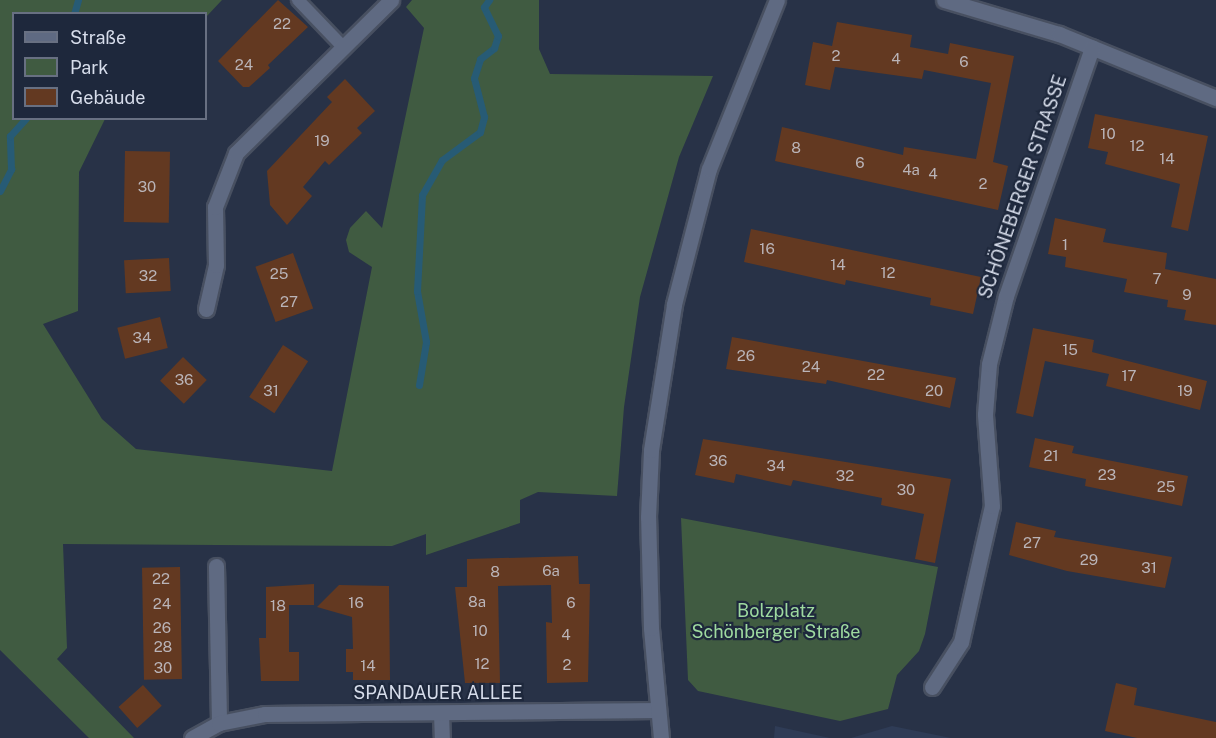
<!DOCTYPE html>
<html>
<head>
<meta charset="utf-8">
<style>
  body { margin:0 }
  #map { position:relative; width:1216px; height:738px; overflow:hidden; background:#283247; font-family:"Public Sans",sans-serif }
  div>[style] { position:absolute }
  .built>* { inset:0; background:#2f3c56 }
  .green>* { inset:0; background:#405b41 }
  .stream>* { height:7px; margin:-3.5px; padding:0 3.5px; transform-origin:3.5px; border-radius:3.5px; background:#275b75 }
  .building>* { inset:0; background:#633921; transform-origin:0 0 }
  .roads { filter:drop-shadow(2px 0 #485061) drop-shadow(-2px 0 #485061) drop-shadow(0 2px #485061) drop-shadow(0 -2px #485061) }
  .service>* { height:12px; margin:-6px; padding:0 6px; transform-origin:6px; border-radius:6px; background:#5f6a82 }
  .minor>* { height:15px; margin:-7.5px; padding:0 7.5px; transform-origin:7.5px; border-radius:7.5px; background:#5f6a82 }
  span { translate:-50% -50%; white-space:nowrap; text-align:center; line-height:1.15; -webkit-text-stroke:4.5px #1e283c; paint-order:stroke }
  .number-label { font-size:15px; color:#bab4b8 }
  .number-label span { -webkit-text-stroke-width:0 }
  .street-label { font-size:18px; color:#d7ddeb }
  .park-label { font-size:18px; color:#9ed99f }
  .legend { position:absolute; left:12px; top:12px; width:195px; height:108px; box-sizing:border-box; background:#1e283c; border:2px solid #687082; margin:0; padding:8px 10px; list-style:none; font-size:18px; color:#d7ddeb }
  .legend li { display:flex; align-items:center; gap:12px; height:30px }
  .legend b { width:30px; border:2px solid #687082 }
</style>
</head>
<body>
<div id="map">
  <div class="built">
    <i style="clip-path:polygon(775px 726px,830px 738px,774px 738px)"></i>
    <i style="clip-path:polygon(892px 726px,951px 738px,851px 738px)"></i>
  </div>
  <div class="green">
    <i style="clip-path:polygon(0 0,222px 0,206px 17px,14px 14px,14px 118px,105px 119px,79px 172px,78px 311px,43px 324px,102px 419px,136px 449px,332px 471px,372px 267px,349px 252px,346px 240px,350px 228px,366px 211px,382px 228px,424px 28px,406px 7px,412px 0,539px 0,539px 49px,550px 74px,713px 76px,679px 157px,640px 297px,624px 407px,617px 496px,538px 492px,520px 500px,520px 523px,426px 555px,426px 534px,392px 546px,63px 544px,67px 648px,57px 659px,134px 738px,89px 738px,0 650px)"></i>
    <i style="clip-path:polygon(681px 518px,938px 567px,925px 634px,919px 651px,897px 675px,888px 709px,840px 721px,698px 691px,688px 680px)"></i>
  </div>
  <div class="stream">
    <i style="left:74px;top:14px;width:15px;rotate:-74deg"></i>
    <i style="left:0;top:191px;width:25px;rotate:-63deg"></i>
    <i style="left:11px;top:169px;width:33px;rotate:-92deg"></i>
    <i style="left:10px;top:136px;width:24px;rotate:-48deg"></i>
    <i style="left:419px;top:385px;width:44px;rotate:-80.8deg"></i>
    <i style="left:426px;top:342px;width:52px;rotate:-100deg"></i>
    <i style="left:417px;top:291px;width:96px;rotate:-87deg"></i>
    <i style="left:422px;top:195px;width:40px;rotate:-60.3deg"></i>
    <i style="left:442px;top:160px;width:47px;rotate:-36.4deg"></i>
    <i style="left:480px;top:132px;width:16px;rotate:-75deg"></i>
    <i style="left:484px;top:117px;width:40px;rotate:-104.4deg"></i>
    <i style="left:474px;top:78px;width:20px;rotate:-72deg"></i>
    <i style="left:480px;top:59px;width:18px;rotate:-38deg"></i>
    <i style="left:494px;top:48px;width:13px;rotate:-72deg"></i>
    <i style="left:498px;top:36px;width:32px;rotate:-116deg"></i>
    <i style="left:484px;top:7px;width:9px;rotate:-54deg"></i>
  </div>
  <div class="building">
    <i style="clip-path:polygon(278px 0,308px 27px,268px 65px,270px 68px,249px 87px,243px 87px,218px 61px)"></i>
    <i style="clip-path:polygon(837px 22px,912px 35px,910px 47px,948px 54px,950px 43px,1014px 56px,993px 162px,1008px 166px,998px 210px,775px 161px,782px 127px,903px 155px,904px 147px,976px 159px,991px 83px,924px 70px,922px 79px,835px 67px,830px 90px,805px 85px,813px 42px,832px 46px)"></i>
    <i style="clip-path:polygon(345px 79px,375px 111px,357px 128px,362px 133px,329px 165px,325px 161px,303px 187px,312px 196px,287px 225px,270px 205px,267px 171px,332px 102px,327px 97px)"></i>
    <i style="clip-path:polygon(1095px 114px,1208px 136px,1188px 231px,1171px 227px,1180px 184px,1105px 164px,1108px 152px,1088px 148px)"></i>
    <i style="left:125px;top:151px;width:45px;height:71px;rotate:1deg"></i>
    <i style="clip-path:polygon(1055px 218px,1106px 229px,1103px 242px,1167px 253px,1165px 269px,1216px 279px,1216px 325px,1184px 320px,1186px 310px,1167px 307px,1168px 300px,1124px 292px,1127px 279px,1065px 267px,1066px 257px,1048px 254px)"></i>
    <i style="clip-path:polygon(751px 229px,981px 277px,973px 314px,930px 305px,931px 298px,846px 280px,845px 285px,744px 262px)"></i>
    <i style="left:293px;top:253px;width:59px;height:40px;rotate:70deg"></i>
    <i style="left:169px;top:258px;width:33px;height:45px;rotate:87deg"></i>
    <i style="left:160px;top:317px;width:32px;height:44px;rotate:76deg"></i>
    <i style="clip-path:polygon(1033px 328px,1094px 340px,1092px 352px,1207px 381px,1200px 410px,1106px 386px,1109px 374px,1045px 361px,1033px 417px,1016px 413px)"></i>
    <i style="clip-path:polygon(732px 337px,956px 378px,950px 408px,827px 380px,826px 384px,726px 369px)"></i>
    <i style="left:283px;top:345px;width:30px;height:62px;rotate:33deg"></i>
    <i style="left:183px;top:357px;width:33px;height:33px;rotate:44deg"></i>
    <i style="clip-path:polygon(1035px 438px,1074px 446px,1072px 453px,1188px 476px,1182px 506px,1085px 486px,1086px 479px,1029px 467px)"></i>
    <i style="clip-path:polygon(703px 439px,951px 479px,935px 563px,915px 559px,924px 514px,881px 505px,882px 498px,793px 480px,791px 486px,736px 474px,734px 483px,695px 475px)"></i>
    <i style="clip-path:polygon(1016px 522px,1056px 531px,1054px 537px,1172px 557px,1165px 588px,1067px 571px,1009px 555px)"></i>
    <i style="clip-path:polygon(578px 556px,579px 584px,590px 584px,588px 682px,547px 683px,546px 622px,552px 623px,551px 585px,498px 586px,500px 683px,465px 683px,455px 587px,467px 587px,467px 559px)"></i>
    <i style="left:180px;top:567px;width:112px;height:38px;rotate:89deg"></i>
    <i style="clip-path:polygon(314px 584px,314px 605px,289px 605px,289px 652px,299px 652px,299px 681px,261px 681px,259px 638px,266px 638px,266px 587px)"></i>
    <i style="clip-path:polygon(339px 585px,389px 586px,390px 680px,353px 680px,353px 672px,346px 672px,346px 649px,353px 649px,352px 617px,317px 607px)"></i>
    <i style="clip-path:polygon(1116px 683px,1137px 688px,1134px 705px,1216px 722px,1216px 738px,1137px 738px,1105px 731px)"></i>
    <i style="left:143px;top:685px;width:28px;height:33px;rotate:48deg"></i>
  </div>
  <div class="roads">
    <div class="service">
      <i style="left:298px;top:0;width:65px;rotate:46.2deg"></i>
    </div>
    <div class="minor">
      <i style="left:944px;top:0;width:120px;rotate:16.5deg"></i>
      <i style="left:1059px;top:34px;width:170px;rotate:22.2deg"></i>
      <i style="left:206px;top:309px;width:45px;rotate:-77.2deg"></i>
      <i style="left:216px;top:265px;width:58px;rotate:-91deg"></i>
      <i style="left:215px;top:207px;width:58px;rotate:-68.7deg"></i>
      <i style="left:236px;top:153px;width:218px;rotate:-44.6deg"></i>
      <i style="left:216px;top:566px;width:157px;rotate:88.9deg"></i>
      <i style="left:932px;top:687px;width:54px;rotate:-57.2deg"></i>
      <i style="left:961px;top:642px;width:139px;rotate:-77.2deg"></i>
      <i style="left:992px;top:506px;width:92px;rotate:-94.4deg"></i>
      <i style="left:985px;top:414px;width:50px;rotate:-85.4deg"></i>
      <i style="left:989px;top:364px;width:70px;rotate:-76deg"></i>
      <i style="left:1006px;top:296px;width:263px;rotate:-70.9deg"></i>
      <i style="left:441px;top:713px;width:25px;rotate:88deg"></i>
      <i style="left:192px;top:738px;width:31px;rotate:-29deg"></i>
      <i style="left:219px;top:723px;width:47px;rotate:-11.1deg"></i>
      <i style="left:265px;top:714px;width:393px;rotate:-0.6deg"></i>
      <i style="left:661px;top:738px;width:110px;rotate:-95.2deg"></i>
      <i style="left:651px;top:628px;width:111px;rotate:-91.5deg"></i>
      <i style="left:648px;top:517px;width:67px;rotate:-87.4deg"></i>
      <i style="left:651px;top:450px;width:148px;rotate:-81deg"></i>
      <i style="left:674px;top:304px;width:139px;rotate:-75.5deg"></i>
      <i style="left:709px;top:169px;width:182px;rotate:-68.1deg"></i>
    </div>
  </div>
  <div class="number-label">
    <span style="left:282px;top:24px">22</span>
    <span style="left:836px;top:56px">2</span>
    <span style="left:896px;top:59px">4</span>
    <span style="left:964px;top:62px">6</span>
    <span style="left:244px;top:65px">24</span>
    <span style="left:1108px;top:134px">10</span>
    <span style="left:322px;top:141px">19</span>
    <span style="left:1137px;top:146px">12</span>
    <span style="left:796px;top:148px">8</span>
    <span style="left:1167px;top:159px">14</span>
    <span style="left:860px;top:163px">6</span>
    <span style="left:911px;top:170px">4a</span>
    <span style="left:933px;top:174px">4</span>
    <span style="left:983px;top:184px">2</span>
    <span style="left:147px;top:187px">30</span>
    <span style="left:1065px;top:245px">1</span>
    <span style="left:767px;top:249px">16</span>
    <span style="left:838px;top:265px">14</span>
    <span style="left:888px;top:273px">12</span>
    <span style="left:279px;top:274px">25</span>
    <span style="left:148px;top:276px">32</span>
    <span style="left:1157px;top:279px">7</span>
    <span style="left:1187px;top:295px">9</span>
    <span style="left:289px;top:302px">27</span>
    <span style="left:142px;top:338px">34</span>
    <span style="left:1070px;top:350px">15</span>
    <span style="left:746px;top:356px">26</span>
    <span style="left:811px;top:367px">24</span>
    <span style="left:876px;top:375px">22</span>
    <span style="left:1129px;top:376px">17</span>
    <span style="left:184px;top:380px">36</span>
    <span style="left:271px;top:391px">31</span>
    <span style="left:934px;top:391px">20</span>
    <span style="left:1185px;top:391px">19</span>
    <span style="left:1051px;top:456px">21</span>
    <span style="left:718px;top:461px">36</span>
    <span style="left:776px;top:466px">34</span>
    <span style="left:1107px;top:475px">23</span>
    <span style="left:845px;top:476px">32</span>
    <span style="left:1166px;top:487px">25</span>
    <span style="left:906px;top:490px">30</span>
    <span style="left:1032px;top:543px">27</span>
    <span style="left:1089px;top:560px">29</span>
    <span style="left:1149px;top:568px">31</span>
    <span style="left:551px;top:571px">6a</span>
    <span style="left:495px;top:572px">8</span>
    <span style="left:161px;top:579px">22</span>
    <span style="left:477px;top:602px">8a</span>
    <span style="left:356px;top:603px">16</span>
    <span style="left:571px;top:603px">6</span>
    <span style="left:162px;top:604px">24</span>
    <span style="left:278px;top:606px">18</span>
    <span style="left:162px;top:628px">26</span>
    <span style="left:480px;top:631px">10</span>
    <span style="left:566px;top:635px">4</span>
    <span style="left:163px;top:647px">28</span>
    <span style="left:482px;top:664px">12</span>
    <span style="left:567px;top:665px">2</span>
    <span style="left:368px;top:666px">14</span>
    <span style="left:163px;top:668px">30</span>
  </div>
  <div class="street-label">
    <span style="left:1023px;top:187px;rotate:-71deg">SCHÖNEBERGER STRASSE</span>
    <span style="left:438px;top:693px">SPANDAUER ALLEE</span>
  </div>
  <div class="park-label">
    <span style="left:776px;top:622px">Bolzplatz<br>Schönberger Straße</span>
  </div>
  <ul class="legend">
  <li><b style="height:8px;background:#5f6a82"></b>Straße</li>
  <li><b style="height:16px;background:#405b41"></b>Park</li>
  <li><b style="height:16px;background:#633921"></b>Gebäude</li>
  </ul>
</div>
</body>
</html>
